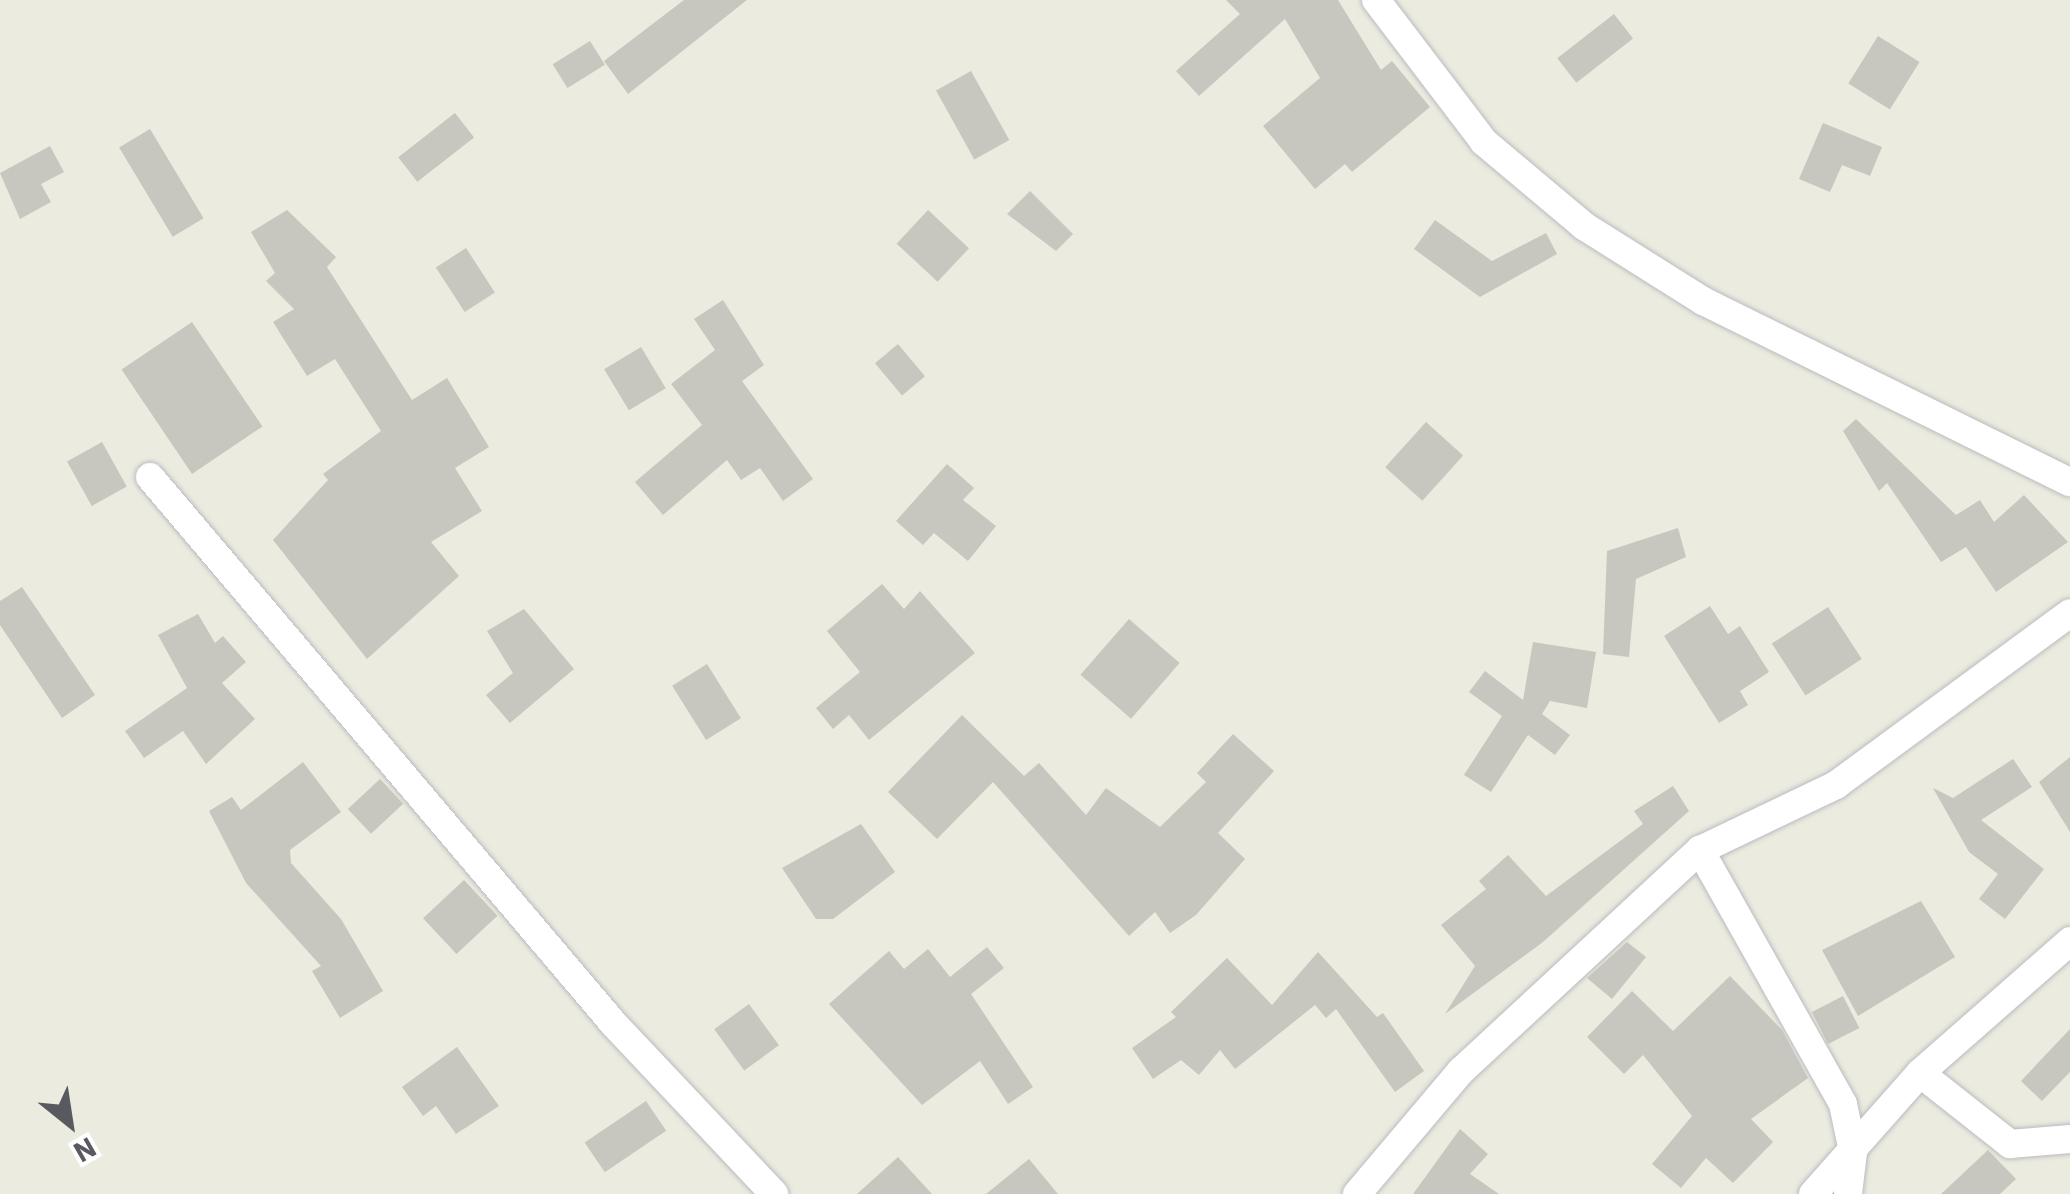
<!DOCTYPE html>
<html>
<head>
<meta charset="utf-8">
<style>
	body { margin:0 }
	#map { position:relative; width:2070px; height:1194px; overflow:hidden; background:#ebebdf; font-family:"IBM Plex Sans",sans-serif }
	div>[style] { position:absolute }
	.building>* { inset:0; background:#c8c7bf; transform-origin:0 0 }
	.roads { filter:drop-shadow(0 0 2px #babbc1) drop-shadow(0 0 2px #babbc1) }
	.minor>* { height:28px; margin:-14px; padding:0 14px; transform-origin:14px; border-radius:14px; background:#fff }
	span { translate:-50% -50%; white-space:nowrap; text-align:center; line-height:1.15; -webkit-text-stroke:8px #fff; paint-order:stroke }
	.north { position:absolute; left:20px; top:1074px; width:100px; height:100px; -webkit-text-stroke:8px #fff; paint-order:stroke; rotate:150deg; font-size:28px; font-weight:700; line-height:40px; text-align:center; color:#585a60 }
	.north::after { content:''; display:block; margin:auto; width:35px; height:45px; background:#585a60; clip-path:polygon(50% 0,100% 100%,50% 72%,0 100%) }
</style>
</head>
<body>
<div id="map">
	<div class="building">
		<i style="clip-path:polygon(684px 0,747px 0,628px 94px,604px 61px)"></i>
		<i style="clip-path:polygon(1226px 0,1338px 0,1381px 70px,1392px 61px,1430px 107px,1352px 172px,1345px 164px,1315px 189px,1263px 126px,1320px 78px,1285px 19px,1199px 96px,1176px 71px,1240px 14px)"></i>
		<i style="left:1614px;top:14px;width:31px;height:72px;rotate:52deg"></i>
		<i style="left:1878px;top:36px;width:49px;height:56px;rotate:32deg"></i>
		<i style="left:590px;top:41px;width:28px;height:44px;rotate:58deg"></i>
		<i style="left:971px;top:71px;width:79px;height:40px;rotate:61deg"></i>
		<i style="left:455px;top:113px;width:31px;height:72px;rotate:52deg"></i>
		<i style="clip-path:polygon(1823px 123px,1882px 147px,1870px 176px,1842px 165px,1830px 192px,1799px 179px)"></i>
		<i style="left:150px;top:129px;width:104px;height:36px;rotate:59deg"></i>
		<i style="clip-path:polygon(50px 146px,64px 172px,41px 184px,51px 202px,20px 219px,0 173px)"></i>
		<i style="clip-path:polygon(1030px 191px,1073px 234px,1056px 251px,1007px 214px)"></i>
		<i style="clip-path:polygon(287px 210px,336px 257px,327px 267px,412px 400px,447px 378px,489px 447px,455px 468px,482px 511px,431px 542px,459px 576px,367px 659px,273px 540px,328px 480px,323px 474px,381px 431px,335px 359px,307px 376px,273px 322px,294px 309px,266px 281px,275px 273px,251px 232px)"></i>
		<i style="left:928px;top:210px;width:56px;height:46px;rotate:43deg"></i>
		<i style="clip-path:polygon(1435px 220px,1492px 261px,1546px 233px,1557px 254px,1480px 297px,1414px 249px)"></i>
		<i style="left:466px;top:248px;width:53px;height:36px;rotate:57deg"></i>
		<i style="clip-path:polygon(723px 300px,764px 365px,742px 381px,813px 479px,783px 501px,760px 468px,741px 480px,727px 460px,663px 515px,635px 482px,702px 425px,671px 384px,715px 350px,694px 319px)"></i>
		<i style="left:192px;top:322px;width:126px;height:85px;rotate:56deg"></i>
		<i style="left:898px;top:344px;width:42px;height:30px;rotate:50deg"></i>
		<i style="left:641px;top:347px;width:48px;height:43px;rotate:59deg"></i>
		<i style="clip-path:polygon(1856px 419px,1956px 515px,1980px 500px,1994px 522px,2024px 495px,2068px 542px,1996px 592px,1966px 547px,1941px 562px,1887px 483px,1879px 491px,1843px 431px)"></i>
		<i style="left:1426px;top:422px;width:50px;height:61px;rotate:42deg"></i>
		<i style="left:102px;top:442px;width:51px;height:40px;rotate:61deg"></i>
		<i style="clip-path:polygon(947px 464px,974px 488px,963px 500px,996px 526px,968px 561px,934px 533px,923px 545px,896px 521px)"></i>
		<i style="clip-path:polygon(1678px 528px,1686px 557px,1636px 579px,1629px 657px,1603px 654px,1607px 551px)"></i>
		<i style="clip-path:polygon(882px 584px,904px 609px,920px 591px,975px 653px,869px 740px,849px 715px,833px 729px,816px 708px,860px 672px,827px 631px)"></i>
		<i style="clip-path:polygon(22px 587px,95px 695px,62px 718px,0 625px,0 601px)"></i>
		<i style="clip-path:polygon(1710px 606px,1728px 634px,1740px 626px,1769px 672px,1740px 691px,1748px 705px,1719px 723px,1664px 636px)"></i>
		<i style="left:1828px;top:607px;width:62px;height:67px;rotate:57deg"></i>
		<i style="clip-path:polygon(524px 609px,574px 669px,510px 723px,486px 695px,513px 673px,487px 631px)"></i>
		<i style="clip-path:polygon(198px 614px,215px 643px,223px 636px,246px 662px,222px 683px,255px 719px,206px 764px,183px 731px,144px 758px,125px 731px,187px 688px,158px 635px)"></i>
		<i style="left:1129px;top:619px;width:67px;height:74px;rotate:41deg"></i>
		<i style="clip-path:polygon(1533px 642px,1596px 652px,1587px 708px,1550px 701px,1542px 714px,1570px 735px,1555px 755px,1528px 735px,1491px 792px,1464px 775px,1502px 716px,1469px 692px,1485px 671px,1523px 700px)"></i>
		<i style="left:707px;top:664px;width:64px;height:41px;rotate:58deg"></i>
		<i style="clip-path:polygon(962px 715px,1024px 776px,1039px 763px,1086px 815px,1106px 788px,1160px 827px,1206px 782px,1197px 773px,1233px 734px,1274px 771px,1218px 833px,1245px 859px,1196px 915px,1170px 933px,1155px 912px,1129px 936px,993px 782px,937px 839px,888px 792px)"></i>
		<i style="clip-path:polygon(2070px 757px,2070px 832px,2039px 782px)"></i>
		<i style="clip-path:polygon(2013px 759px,2032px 787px,1981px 820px,2044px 869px,2005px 919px,1979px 899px,1998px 874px,1969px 852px,1933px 788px,1953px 798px)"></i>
		<i style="clip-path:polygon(303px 762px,341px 812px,290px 850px,291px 863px,341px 919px,383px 991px,340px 1018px,312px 971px,321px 966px,246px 883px,209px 811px,232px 797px,241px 810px)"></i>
		<i style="left:380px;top:779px;width:34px;height:44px;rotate:47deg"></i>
		<i style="clip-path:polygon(1673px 786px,1689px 811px,1543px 942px,1445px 1014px,1475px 966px,1441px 925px,1486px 889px,1479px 881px,1508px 855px,1546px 896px,1643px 824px,1634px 811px)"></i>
		<i style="clip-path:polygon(861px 824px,895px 872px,833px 919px,816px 919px,782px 868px)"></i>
		<i style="left:464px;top:880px;width:49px;height:56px;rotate:47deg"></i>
		<i style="clip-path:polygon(1921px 901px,1955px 957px,1858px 1016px,1822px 950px)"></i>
		<i style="clip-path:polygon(1627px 942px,1646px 957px,1612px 999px,1587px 978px)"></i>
		<i style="clip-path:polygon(987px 947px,1004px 968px,971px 994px,1033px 1087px,1008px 1104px,980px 1061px,922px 1105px,829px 1004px,889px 951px,904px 969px,928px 949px,950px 977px)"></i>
		<i style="clip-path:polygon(1318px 952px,1377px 1017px,1383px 1013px,1424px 1071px,1395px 1092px,1336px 1009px,1326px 1018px,1315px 1005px,1235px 1069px,1220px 1050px,1199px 1075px,1181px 1060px,1153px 1079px,1132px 1048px,1176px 1017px,1171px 1012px,1227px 958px,1272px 1005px)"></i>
		<i style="clip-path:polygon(1730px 976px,1782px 1030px,1808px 1078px,1751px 1119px,1773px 1142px,1733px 1183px,1706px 1158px,1681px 1188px,1652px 1164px,1692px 1116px,1643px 1055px,1624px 1074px,1587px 1037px,1632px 991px,1673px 1031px)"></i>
		<i style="left:1843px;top:996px;width:36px;height:35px;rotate:63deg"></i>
		<i style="left:749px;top:1004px;width:51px;height:43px;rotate:54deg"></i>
		<i style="clip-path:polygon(2070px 1029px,2070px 1072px,2042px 1101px,2021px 1081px)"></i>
		<i style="clip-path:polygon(457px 1047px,499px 1106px,456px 1134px,436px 1106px,423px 1116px,402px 1087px)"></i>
		<i style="left:646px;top:1101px;width:36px;height:74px;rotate:56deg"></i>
		<i style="clip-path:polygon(1460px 1129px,1488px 1154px,1470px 1174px,1499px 1194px,1413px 1194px)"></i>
		<i style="clip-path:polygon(1988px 1150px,2016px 1179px,2000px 1194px,1941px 1194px)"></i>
		<i style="clip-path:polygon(898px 1157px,932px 1194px,857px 1194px)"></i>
		<i style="clip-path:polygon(1029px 1159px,1058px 1194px,986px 1194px)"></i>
	</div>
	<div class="roads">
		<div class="minor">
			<i style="left:1376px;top:0;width:178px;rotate:52.7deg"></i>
			<i style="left:1484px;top:142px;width:131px;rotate:40deg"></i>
			<i style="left:1584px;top:226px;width:141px;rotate:32.2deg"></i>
			<i style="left:1703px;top:301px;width:409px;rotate:26.3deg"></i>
			<i style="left:150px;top:477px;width:716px;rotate:49.7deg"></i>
			<i style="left:613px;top:1023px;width:235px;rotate:46.7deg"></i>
			<i style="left:1700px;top:850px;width:291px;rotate:60.6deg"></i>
			<i style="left:1843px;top:1104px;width:49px;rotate:78.2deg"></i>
			<i style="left:1853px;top:1152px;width:42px;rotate:96.8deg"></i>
			<i style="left:1920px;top:1073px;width:115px;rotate:38.3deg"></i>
			<i style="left:2010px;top:1144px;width:60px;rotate:-4.8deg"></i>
			<i style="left:1357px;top:1194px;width:161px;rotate:-49.8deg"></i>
			<i style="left:1461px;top:1071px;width:326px;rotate:-42.8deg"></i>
			<i style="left:1700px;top:850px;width:151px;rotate:-25.5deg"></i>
			<i style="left:1836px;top:785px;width:290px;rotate:-36.3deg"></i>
			<i style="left:1813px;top:1194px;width:162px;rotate:-48.5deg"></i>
			<i style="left:1920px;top:1073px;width:200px;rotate:-41.3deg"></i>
		</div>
	</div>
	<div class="north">N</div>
</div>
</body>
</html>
